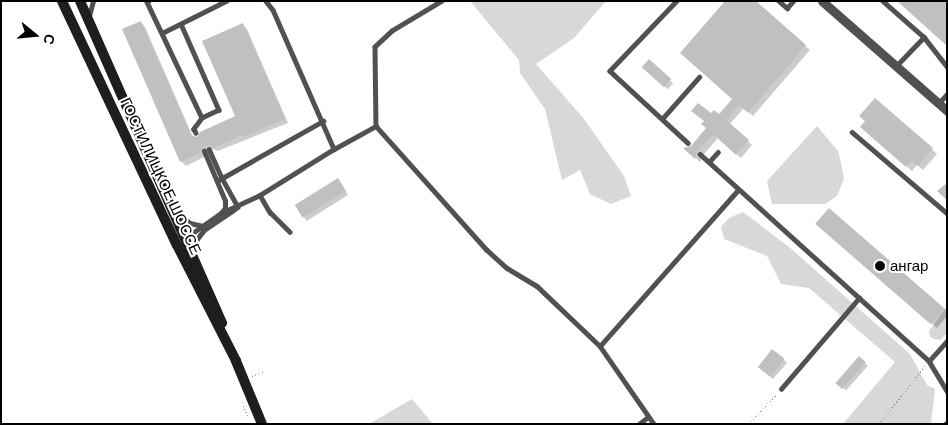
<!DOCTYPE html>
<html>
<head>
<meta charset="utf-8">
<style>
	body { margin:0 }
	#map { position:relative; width:948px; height:425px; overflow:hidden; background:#fff; font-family:Barlow,sans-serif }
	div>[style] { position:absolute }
	.green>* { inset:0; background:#d8d8d8 }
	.shadow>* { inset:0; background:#0003; transform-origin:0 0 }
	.building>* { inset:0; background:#c0c0c0; transform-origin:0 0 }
	.path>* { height:1px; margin-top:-0.5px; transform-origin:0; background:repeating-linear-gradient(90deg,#737373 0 1px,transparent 0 3.5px) }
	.lane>* { height:4.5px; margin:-2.25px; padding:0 2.25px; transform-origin:2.25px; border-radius:2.25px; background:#515151 }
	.street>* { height:9px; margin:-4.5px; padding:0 4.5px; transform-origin:4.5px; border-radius:4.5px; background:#515151 }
	.secondary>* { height:10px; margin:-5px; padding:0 5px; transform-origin:5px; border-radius:5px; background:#1e1e1e }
	.dots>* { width:14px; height:14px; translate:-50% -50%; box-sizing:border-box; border:2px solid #fff; border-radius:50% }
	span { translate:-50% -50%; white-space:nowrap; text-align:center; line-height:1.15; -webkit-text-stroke:4px #fff; paint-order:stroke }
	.street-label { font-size:15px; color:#000 }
	.poi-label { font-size:15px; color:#000 }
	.left { translate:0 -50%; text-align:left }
	.frame { position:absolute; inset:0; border:2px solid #000; pointer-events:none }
	.north { position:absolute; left:10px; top:10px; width:50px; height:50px; -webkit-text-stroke:4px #fff; paint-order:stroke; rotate:107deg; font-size:14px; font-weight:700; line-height:20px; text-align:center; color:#000 }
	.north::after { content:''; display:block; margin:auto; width:18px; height:22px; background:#000; clip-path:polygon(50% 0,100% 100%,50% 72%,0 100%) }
</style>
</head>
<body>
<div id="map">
	<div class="green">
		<i style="clip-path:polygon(470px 1px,606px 1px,574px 38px,536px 64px,584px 119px,624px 176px,631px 196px,611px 204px,590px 194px,580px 170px,562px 180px,545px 109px,520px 73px,519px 60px)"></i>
		<i style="clip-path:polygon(817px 126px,838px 151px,841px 163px,844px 179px,837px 196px,825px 204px,772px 204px,767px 181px)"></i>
		<i style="clip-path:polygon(743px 212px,789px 247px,910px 354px,927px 385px,935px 389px,931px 424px,843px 424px,895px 362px,809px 288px,781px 284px,767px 256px,724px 239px,721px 227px,729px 218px)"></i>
		<i style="clip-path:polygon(947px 306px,947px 333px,940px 340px,934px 339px,930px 337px,929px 331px)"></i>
		<i style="clip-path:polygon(412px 399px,433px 424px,369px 424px)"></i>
	</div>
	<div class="shadow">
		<i style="clip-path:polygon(754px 1px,810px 50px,753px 116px,744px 108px,729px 125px,752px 145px,741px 158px,718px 138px,704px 154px,700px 162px,686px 149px,691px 147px,707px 129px,711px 115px,719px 115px,733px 99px)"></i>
		<i style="clip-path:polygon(141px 22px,145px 27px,193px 137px,197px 138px,236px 117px,242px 24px,247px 29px,288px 123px,218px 151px,213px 149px,205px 153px,204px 157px,186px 166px,181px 161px)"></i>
		<i style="left:649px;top:61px;width:33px;height:8px;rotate:43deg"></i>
		<i style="clip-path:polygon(875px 99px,937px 154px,923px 170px,917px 165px,912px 171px,866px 131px,867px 121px)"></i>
		<i style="left:338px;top:179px;width:19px;height:49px;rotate:58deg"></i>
		<i style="clip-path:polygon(829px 209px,947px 311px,947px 316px,937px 328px,821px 228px)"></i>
		<i style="left:859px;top:358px;width:12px;height:33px;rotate:42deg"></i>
		<i style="clip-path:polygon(784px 360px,787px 363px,773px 379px,762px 369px)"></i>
	</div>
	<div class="building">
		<i style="clip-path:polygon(725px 1px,756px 1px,806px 45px,748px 113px,739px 105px,726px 120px,749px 140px,736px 155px,713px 134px,697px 152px,695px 159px,683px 148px,691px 146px,706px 128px,701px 124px,704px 121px,691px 111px,698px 103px,711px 113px,714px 110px,719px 114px,732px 99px,680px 53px)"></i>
		<i style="clip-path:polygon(897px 1px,947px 1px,947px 46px)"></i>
		<i style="clip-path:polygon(141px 21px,191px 135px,197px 137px,200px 132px,235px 116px,202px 41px,243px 23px,285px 119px,243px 137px,242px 135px,213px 148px,209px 145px,203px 147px,200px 153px,180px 162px,122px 29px)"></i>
		<i style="left:649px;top:59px;width:30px;height:11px;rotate:42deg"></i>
		<i style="clip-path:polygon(875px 98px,933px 148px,918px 166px,912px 161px,906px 167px,860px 127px,865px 121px,859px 116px)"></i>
		<i style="left:338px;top:178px;width:15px;height:51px;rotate:58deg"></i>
		<i style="clip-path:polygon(947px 183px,947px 200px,937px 191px)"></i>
		<i style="left:829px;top:208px;width:153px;height:21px;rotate:41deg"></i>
		<i style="left:772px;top:349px;width:16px;height:23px;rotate:38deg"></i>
		<i style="left:859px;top:356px;width:9px;height:36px;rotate:41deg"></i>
	</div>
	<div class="path">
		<i style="left:252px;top:376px;width:12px;rotate:-20deg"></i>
		<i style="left:242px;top:402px;width:16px;rotate:68deg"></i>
		<i style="left:748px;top:424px;width:40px;rotate:-46deg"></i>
		<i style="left:879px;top:424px;width:74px;rotate:-51.6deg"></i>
	</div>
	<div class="lane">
		<i style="left:149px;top:1px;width:2px;rotate:153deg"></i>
		<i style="left:147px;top:2px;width:128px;rotate:64.6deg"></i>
		<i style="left:266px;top:1px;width:11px;rotate:52deg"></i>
		<i style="left:273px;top:10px;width:152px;rotate:66.3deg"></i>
		<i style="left:442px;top:1px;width:58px;rotate:149deg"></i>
		<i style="left:392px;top:31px;width:23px;rotate:137deg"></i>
		<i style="left:375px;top:47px;width:79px;rotate:89.3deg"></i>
		<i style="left:376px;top:126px;width:166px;rotate:48.2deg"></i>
		<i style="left:487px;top:250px;width:27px;rotate:42deg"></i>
		<i style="left:507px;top:268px;width:35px;rotate:31deg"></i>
		<i style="left:537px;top:286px;width:87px;rotate:43.6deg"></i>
		<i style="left:600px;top:346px;width:95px;rotate:55.3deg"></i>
		<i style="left:677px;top:1px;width:97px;rotate:133.7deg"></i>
		<i style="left:610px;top:71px;width:106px;rotate:42.7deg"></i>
		<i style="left:779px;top:1px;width:11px;rotate:41deg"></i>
		<i style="left:787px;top:8px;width:9px;rotate:-49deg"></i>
		<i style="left:883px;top:1px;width:55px;rotate:41.3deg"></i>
		<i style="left:924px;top:37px;width:37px;rotate:52deg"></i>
		<i style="left:89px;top:16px;width:16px;rotate:-75deg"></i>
		<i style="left:181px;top:24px;width:94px;rotate:66.2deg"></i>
		<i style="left:219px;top:110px;width:19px;rotate:155deg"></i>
		<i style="left:202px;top:118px;width:14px;rotate:126deg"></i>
		<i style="left:194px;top:129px;width:4px;rotate:63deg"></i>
		<i style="left:162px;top:33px;width:72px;rotate:-26.6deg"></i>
		<i style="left:896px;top:66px;width:40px;rotate:-46deg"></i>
		<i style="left:938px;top:104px;width:13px;rotate:-48deg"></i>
		<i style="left:662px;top:119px;width:56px;rotate:-48.6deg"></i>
		<i style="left:852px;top:132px;width:125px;rotate:40.5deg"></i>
		<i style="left:209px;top:149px;width:32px;rotate:66deg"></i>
		<i style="left:222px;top:178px;width:33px;rotate:61deg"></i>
		<i style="left:700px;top:154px;width:309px;rotate:42.1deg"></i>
		<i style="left:929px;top:361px;width:35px;rotate:59deg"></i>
		<i style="left:709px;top:162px;width:13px;rotate:-48deg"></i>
		<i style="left:217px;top:181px;width:122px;rotate:-29.5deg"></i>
		<i style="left:260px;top:195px;width:20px;rotate:60deg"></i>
		<i style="left:270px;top:212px;width:28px;rotate:45deg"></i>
		<i style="left:177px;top:211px;width:18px;rotate:43deg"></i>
		<i style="left:190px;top:223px;width:13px;rotate:13deg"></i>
		<i style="left:221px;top:213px;width:43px;rotate:-24.8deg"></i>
		<i style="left:260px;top:195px;width:87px;rotate:-31.9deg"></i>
		<i style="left:334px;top:149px;width:48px;rotate:-28.7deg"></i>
		<i style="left:184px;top:239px;width:45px;rotate:-35.1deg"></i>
		<i style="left:221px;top:213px;width:6px;rotate:-51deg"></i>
		<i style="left:225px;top:208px;width:7px;rotate:-90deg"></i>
		<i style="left:225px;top:201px;width:54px;rotate:-112.8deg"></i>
		<i style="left:193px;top:254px;width:16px;rotate:-75deg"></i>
		<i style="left:197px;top:239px;width:11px;rotate:-52deg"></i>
		<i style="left:204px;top:230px;width:37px;rotate:-34deg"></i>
		<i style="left:600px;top:346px;width:208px;rotate:-48.5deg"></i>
		<i style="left:929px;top:361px;width:27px;rotate:-48deg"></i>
		<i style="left:781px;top:389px;width:120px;rotate:-49.4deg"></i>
		<i style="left:639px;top:424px;width:11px;rotate:-38deg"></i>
		<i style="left:945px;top:424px;width:2px;rotate:-27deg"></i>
	</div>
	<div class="street">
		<i style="left:822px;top:1px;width:167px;rotate:41.3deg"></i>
	</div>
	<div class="secondary">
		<i style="left:62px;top:1px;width:270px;rotate:64.8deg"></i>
		<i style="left:177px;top:245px;width:130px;rotate:63deg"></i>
		<i style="left:236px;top:361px;width:68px;rotate:67.6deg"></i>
		<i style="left:80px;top:1px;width:352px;rotate:66.2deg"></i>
	</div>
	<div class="dots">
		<i style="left:880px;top:266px;background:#000"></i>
	</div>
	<div class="street-label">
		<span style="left:161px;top:176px;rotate:65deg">ГОСТИЛИЦКОЕ ШОССЕ</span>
	</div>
	<div class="poi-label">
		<span class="left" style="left:890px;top:266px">ангар</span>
	</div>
	<div class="frame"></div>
	<div class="north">С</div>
</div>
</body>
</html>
